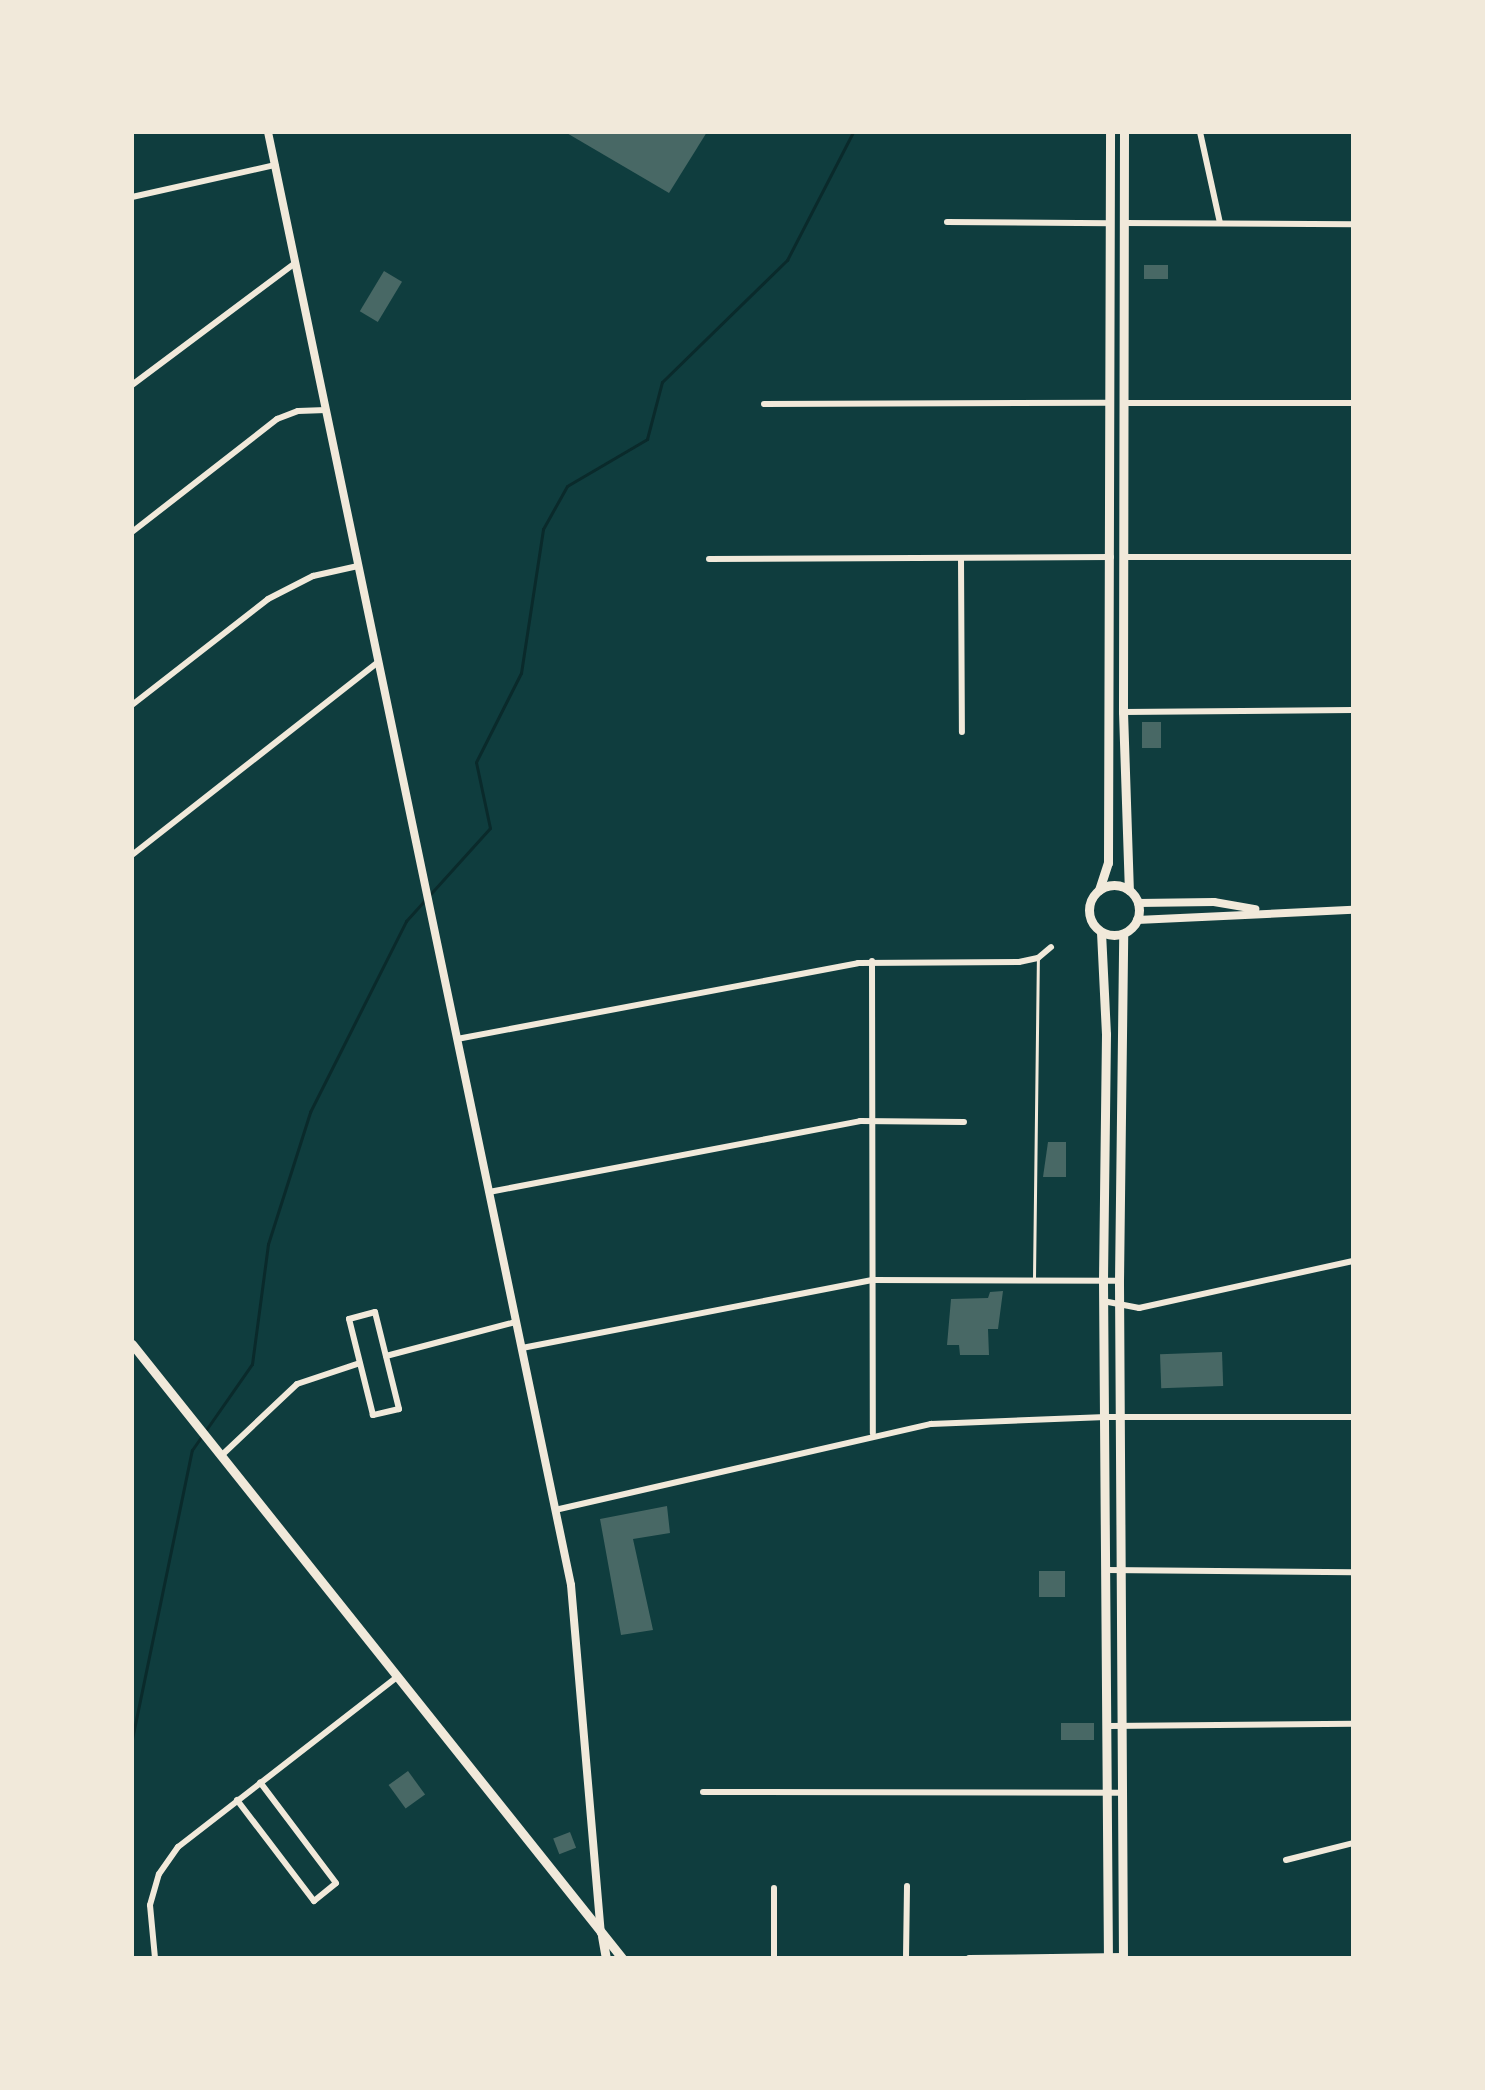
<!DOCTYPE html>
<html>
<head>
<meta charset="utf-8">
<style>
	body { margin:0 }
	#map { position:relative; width:1485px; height:2090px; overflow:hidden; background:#0f3d3e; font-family:"Titillium Web",sans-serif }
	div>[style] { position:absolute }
	.stream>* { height:3px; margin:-1.5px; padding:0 1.5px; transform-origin:1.5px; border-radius:1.5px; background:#0a2a2b }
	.building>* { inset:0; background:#486865; transform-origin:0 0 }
	.service>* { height:3px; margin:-1.5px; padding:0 1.5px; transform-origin:1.5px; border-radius:1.5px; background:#f1e9da }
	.minor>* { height:6px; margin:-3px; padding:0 3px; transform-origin:3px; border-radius:3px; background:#f1e9da }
	.secondary>* { height:8px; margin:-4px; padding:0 4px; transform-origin:4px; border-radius:4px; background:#f1e9da }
	.primary>* { height:9px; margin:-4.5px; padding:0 4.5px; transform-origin:4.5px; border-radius:4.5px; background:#f1e9da }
	.primary>.ring { margin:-4.5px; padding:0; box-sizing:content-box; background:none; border:9px solid #f1e9da; border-radius:50% }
	span { translate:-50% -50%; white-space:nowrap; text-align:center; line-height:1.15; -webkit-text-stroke:7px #f1e9da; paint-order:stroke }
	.frame { position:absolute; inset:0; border:134px solid #f1e9da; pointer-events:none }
</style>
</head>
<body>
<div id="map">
	<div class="stream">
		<i style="left:132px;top:1739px;width:295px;rotate:-78.3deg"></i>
		<i style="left:192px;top:1450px;width:105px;rotate:-55.1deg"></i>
		<i style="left:252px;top:1364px;width:121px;rotate:-82.4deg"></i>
		<i style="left:268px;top:1244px;width:139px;rotate:-72.3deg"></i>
		<i style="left:310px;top:1112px;width:214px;rotate:-63.3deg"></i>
		<i style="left:406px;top:921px;width:125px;rotate:-47.9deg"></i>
		<i style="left:490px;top:828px;width:67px;rotate:-102deg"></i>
		<i style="left:476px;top:762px;width:100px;rotate:-63.2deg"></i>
		<i style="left:521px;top:673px;width:146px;rotate:-81.3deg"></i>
		<i style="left:543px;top:529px;width:49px;rotate:-60.8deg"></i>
		<i style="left:567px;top:486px;width:93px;rotate:-30.4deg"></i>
		<i style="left:647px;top:439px;width:59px;rotate:-75.3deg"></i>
		<i style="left:662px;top:382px;width:175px;rotate:-44.3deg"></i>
		<i style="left:787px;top:260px;width:144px;rotate:-62.7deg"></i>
	</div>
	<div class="building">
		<i style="clip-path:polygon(565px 132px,707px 132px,669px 193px)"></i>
		<i style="left:1168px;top:265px;width:14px;height:24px;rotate:90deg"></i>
		<i style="left:384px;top:271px;width:21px;height:47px;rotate:31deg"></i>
		<i style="left:1161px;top:722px;width:26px;height:19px;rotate:90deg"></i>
		<i style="clip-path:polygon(1048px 1142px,1066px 1142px,1066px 1177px,1043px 1177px)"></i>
		<i style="clip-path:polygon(1003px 1291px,998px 1329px,988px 1329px,989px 1355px,960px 1355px,959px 1345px,947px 1345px,951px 1299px,988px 1298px,990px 1292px)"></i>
		<i style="left:1222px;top:1352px;width:34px;height:62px;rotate:88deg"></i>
		<i style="clip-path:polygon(667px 1506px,670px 1533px,633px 1539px,653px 1630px,621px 1635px,600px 1519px)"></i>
		<i style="left:1039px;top:1571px;width:26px;height:26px"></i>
		<i style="left:1061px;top:1723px;width:33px;height:17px"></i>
		<i style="left:408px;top:1771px;width:29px;height:24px;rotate:54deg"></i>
		<i style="left:570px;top:1832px;width:17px;height:18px;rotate:69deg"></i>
	</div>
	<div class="service">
		<i style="left:1034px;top:1278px;width:320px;rotate:-89.3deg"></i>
	</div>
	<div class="minor">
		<i style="left:1200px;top:132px;width:93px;rotate:77.6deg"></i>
		<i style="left:132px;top:197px;width:147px;rotate:-12.6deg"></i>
		<i style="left:947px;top:222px;width:163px;rotate:0.4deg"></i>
		<i style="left:1124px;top:223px;width:229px;rotate:0.3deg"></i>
		<i style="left:132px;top:385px;width:204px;rotate:-36.8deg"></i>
		<i style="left:1125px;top:403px;width:228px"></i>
		<i style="left:764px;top:404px;width:347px;rotate:-0.2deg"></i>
		<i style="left:132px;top:532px;width:184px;rotate:-37.9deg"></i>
		<i style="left:277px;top:419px;width:22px;rotate:-21deg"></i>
		<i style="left:298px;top:411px;width:28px;rotate:-2deg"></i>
		<i style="left:1125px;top:557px;width:228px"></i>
		<i style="left:961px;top:558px;width:174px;rotate:89.7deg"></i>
		<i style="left:709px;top:559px;width:402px;rotate:-0.3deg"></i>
		<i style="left:132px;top:705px;width:172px;rotate:-37.9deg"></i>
		<i style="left:268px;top:599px;width:51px;rotate:-27.1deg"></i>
		<i style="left:313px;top:576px;width:46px;rotate:-12.5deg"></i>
		<i style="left:1123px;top:712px;width:230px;rotate:-0.5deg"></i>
		<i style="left:132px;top:855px;width:313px;rotate:-38.1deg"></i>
		<i style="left:872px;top:961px;width:472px;rotate:89.9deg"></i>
		<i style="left:457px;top:1039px;width:408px;rotate:-10.7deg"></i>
		<i style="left:858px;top:963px;width:161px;rotate:-0.4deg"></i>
		<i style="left:1019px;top:962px;width:19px;rotate:-12deg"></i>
		<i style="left:1038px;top:958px;width:17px;rotate:-40deg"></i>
		<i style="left:489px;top:1192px;width:378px;rotate:-10.8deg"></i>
		<i style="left:860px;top:1121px;width:104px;rotate:0.6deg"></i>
		<i style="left:1103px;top:1301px;width:37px;rotate:11deg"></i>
		<i style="left:1139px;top:1308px;width:219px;rotate:-12.4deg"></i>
		<i style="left:375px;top:1312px;width:100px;rotate:76.1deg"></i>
		<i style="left:399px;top:1409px;width:27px;rotate:167deg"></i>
		<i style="left:373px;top:1415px;width:99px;rotate:-104deg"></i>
		<i style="left:349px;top:1319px;width:27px;rotate:-15deg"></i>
		<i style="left:522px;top:1348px;width:358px;rotate:-11deg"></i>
		<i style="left:873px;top:1280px;width:246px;rotate:0.2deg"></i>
		<i style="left:386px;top:1356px;width:134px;rotate:-14.7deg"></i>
		<i style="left:222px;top:1455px;width:103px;rotate:-43.4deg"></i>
		<i style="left:297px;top:1384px;width:66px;rotate:-18.4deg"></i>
		<i style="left:555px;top:1510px;width:386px;rotate:-12.9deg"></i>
		<i style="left:931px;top:1424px;width:175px;rotate:-2.3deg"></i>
		<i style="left:1106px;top:1417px;width:247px"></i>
		<i style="left:1107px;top:1570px;width:246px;rotate:0.5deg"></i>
		<i style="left:1109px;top:1726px;width:244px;rotate:-0.5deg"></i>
		<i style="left:703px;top:1792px;width:421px;rotate:0.1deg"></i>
		<i style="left:237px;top:1800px;width:127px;rotate:52.7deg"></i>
		<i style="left:314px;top:1901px;width:28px;rotate:-39deg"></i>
		<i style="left:336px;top:1883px;width:126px;rotate:-127deg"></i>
		<i style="left:1286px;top:1860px;width:69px;rotate:-14.2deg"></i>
		<i style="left:155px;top:1958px;width:53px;rotate:-95.4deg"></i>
		<i style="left:150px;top:1905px;width:32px;rotate:-74deg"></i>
		<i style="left:159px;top:1874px;width:33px;rotate:-55deg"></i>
		<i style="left:178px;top:1847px;width:277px;rotate:-37.8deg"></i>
		<i style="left:774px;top:1958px;width:70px;rotate:-90deg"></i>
		<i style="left:906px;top:1958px;width:72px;rotate:-89.2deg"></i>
		<i style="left:969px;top:1958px;width:154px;rotate:-0.7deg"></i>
	</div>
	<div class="secondary">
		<i style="left:268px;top:132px;width:1484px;rotate:78.22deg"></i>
		<i style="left:571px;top:1585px;width:349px;rotate:85.1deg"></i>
		<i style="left:1138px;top:903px;width:76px;rotate:-0.8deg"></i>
		<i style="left:1214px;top:902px;width:42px;rotate:9.7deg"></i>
		<i style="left:1137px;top:920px;width:216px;rotate:-2.7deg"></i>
	</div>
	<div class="primary">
		<i style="left:1124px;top:132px;width:580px;rotate:90.1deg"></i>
		<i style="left:1123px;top:712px;width:178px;rotate:88.1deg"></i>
		<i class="ring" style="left:1089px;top:885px;width:41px;height:41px"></i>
		<i style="left:1099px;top:890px;width:28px;rotate:-72deg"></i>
		<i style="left:1108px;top:863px;width:731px;rotate:-89.84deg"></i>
		<i style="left:1101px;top:932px;width:102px;rotate:87.2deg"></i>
		<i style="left:1106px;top:1034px;width:247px;rotate:90.7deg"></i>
		<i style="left:1103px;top:1281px;width:677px;rotate:89.58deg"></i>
		<i style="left:132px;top:1344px;width:786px;rotate:51.41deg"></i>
		<i style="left:602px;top:1936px;width:22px;rotate:80deg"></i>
		<i style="left:1123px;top:1958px;width:677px;rotate:-90.34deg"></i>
		<i style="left:1119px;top:1281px;width:346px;rotate:-89.3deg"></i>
	</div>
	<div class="frame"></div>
</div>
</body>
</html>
